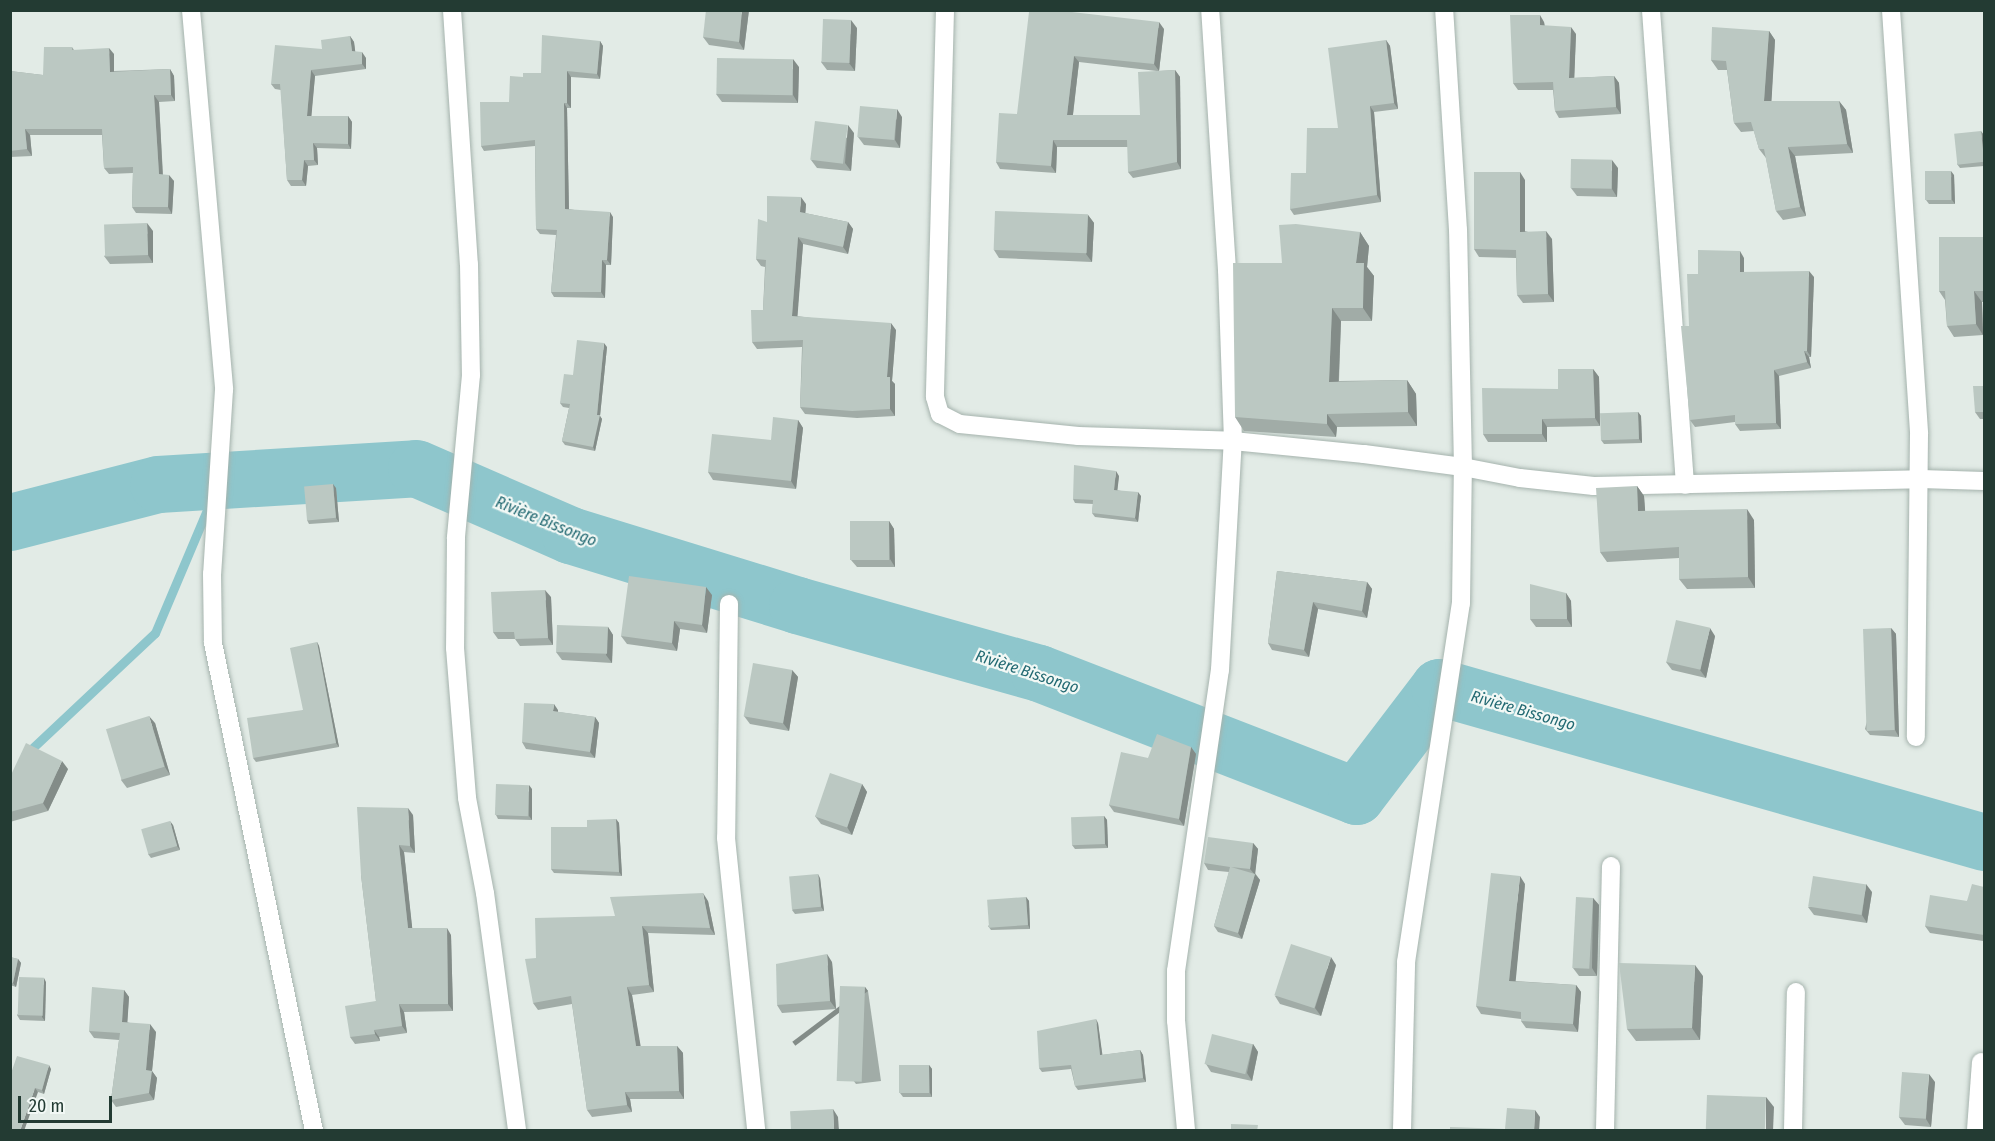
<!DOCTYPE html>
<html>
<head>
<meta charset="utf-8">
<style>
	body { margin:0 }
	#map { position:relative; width:1995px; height:1141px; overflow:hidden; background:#e2ebe6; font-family:"Fira Sans Condensed",sans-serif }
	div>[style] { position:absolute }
	.stream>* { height:9px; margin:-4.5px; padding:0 4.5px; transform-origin:4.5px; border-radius:4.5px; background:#8ec6cc }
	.river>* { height:57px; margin:-28.5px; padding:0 28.5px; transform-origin:28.5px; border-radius:28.5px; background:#8ec6cc }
	.roads { filter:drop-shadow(0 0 2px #a5b3ad) drop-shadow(0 0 2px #a5b3ad) }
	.minor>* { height:18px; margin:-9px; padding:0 9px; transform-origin:9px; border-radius:9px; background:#fff }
	.wall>* { inset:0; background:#a1aca7 }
	.shaded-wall>* { inset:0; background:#838c88; transform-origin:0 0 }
	.building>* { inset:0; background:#bbc8c2; transform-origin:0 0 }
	span { translate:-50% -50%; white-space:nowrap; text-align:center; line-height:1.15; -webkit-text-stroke:4.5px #f2f8f5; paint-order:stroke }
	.water-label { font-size:16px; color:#226972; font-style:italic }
	.frame { position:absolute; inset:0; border:12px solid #233b33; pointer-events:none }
	.scale { position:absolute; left:18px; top:1096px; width:94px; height:27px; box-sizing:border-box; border:3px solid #233b33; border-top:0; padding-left:8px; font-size:18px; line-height:21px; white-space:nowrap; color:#233b33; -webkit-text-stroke:4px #f2f8f5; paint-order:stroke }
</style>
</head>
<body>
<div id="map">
	<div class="stream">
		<i style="left:25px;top:755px;width:178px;rotate:-43.2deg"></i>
		<i style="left:155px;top:633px;width:147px;rotate:-67.1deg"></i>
	</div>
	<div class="river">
		<i style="left:10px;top:522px;width:153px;rotate:-14.4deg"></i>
		<i style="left:158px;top:484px;width:258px;rotate:-3.5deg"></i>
		<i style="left:416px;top:468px;width:168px;rotate:23.5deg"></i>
		<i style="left:570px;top:535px;width:238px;rotate:17.1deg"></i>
		<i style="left:797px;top:605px;width:251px;rotate:15.7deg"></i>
		<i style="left:1039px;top:673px;width:340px;rotate:21.2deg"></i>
		<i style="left:1356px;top:796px;width:137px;rotate:-52.7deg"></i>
		<i style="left:1439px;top:687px;width:567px;rotate:15.88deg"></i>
	</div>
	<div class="roads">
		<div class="minor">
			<i style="left:191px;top:10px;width:381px;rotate:85deg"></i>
			<i style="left:224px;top:390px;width:184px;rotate:93.7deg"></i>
			<i style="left:212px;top:574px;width:69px;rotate:89.2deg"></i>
			<i style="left:213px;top:643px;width:497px;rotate:78.3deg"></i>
			<i style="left:452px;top:10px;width:255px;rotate:86.2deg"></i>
			<i style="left:469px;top:264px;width:111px;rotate:89deg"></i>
			<i style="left:471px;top:375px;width:164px;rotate:95.3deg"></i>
			<i style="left:456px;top:538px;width:110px;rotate:90.5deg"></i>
			<i style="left:455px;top:648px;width:150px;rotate:85.4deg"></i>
			<i style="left:467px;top:798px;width:97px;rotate:79.3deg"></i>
			<i style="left:485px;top:893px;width:239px;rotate:82.3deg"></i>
			<i style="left:945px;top:10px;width:387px;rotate:91.5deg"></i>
			<i style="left:935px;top:397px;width:18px;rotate:74deg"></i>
			<i style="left:940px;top:414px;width:22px;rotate:27deg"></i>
			<i style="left:960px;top:424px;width:119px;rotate:5.8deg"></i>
			<i style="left:1078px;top:436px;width:155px;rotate:1.8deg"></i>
			<i style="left:1233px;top:441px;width:132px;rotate:5.7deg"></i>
			<i style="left:1364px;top:454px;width:100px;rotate:7.5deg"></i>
			<i style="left:1463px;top:467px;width:58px;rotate:10.9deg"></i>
			<i style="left:1520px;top:478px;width:74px;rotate:6.2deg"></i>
			<i style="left:1594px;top:486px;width:327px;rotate:-1.2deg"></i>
			<i style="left:1921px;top:479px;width:63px;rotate:1.8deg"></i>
			<i style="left:1651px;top:10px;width:476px;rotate:85.9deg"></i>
			<i style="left:1891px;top:10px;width:425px;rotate:86.2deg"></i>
			<i style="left:1919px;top:434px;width:303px;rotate:90.6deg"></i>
			<i style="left:729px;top:604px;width:234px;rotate:90.7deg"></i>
			<i style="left:726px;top:838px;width:294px;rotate:84.1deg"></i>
			<i style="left:1186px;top:1130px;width:109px;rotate:-95.2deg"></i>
			<i style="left:1176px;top:1021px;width:50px;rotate:-90deg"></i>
			<i style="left:1176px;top:971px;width:304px;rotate:-81.7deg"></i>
			<i style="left:1220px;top:670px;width:229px;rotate:-86.8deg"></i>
			<i style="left:1233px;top:441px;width:171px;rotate:-92deg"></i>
			<i style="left:1227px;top:270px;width:261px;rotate:-93.7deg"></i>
			<i style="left:1402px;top:1130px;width:168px;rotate:-88.6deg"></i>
			<i style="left:1406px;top:962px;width:363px;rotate:-81.3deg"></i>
			<i style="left:1461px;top:603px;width:136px;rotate:-89.2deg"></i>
			<i style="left:1463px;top:467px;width:237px;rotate:-91.2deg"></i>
			<i style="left:1458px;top:230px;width:220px;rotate:-93.6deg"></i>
			<i style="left:1605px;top:1130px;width:264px;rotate:-88.7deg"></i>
			<i style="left:1793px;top:1130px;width:138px;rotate:-88.8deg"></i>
			<i style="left:1976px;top:1130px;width:68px;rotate:-85.8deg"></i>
		</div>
	</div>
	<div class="wall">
		<i style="clip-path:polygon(749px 10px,744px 50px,709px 45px,703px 37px)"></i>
		<i style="clip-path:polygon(evenodd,1074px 13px,1164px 29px,1159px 71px,1175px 70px,1180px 77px,1181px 169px,1133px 178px,1128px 172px,1128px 147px,1057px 147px,1056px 173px,1000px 169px,996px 162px,1017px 114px,1074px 13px,1079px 62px,1157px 71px,1140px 115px,1073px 115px,1079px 62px)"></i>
		<i style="clip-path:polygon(1544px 22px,1545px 26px,1576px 34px,1574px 78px,1614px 76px,1619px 83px,1621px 114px,1559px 118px,1555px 111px,1553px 90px,1518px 90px,1513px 83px)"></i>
		<i style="clip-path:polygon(857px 28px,855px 71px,827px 70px,821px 62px)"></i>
		<i style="clip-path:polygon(1769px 31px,1775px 40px,1771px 101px,1839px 101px,1846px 110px,1853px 153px,1795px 156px,1806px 216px,1783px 220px,1776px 211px,1766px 158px,1759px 149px,1754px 131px,1741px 132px,1734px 123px,1727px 70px,1718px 70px,1711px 60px)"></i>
		<i style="clip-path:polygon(350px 36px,354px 42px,355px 52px,366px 58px,366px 69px,315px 76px,311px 116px,348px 116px,352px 122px,351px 149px,317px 148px,318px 165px,308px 166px,306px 186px,291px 186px,287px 180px,281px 90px,275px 89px,271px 84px,322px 49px)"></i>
		<i style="clip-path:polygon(1386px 40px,1390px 46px,1398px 109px,1374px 112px,1381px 202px,1294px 215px,1290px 209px,1306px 173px,1338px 128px)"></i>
		<i style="clip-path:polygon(600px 41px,603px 46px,600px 79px,571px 77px,571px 108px,567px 108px,569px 209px,613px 217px,611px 265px,606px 265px,605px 298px,554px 297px,551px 292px,556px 235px,540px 234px,536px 229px,535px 146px,484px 151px,481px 146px,509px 102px,523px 77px,541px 73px)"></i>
		<i style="clip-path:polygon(72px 47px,74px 50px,114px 54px,114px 71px,170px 69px,174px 76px,175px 101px,159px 102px,163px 175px,174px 181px,172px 214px,136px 213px,132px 207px,133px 173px,109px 174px,104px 168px,102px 135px,30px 135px,32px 156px,10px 157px,10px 71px,43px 75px)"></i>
		<i style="clip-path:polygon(799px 67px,798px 103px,722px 102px,716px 94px)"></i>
		<i style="clip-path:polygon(902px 117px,900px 148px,864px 145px,858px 137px)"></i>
		<i style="clip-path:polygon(854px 133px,851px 171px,817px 168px,811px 160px)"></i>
		<i style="clip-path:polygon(1984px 135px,1984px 166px,1960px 168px,1957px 164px)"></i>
		<i style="clip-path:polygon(1618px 168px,1617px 197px,1577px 196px,1571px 188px)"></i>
		<i style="clip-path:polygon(1954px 175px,1955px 204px,1929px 204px,1926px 200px)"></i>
		<i style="clip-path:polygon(1525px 180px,1525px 231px,1552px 239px,1554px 302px,1523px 303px,1517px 295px,1516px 258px,1479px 257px,1474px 249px)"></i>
		<i style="clip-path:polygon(806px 204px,805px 213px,848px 222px,853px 229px,848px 254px,803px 244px,797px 316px,896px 330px,892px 381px,895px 384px,895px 416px,857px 418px,805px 414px,800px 407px,802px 347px,757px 349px,752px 342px,763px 310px,765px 267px,761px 266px,756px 259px,767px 222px)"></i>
		<i style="clip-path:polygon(1088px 215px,1094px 223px,1092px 262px,999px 258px,994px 250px)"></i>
		<i style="clip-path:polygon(153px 231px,153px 263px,110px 264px,104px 256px)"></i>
		<i style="clip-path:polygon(1360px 232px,1369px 246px,1367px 267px,1374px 276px,1372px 321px,1341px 321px,1339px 381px,1407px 380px,1416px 394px,1417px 426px,1337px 427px,1336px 437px,1244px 431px,1235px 417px,1282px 263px)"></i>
		<i style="clip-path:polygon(1984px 237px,1984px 302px,1982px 302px,1983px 335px,1954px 337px,1947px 326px,1945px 300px,1939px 291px)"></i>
		<i style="clip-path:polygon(1744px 258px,1744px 272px,1814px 277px,1811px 357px,1809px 357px,1811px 368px,1779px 376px,1781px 429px,1740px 431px,1735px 424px,1735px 422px,1695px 427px,1690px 420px,1689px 326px,1698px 274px)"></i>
		<i style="clip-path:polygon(607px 347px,600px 416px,602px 419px,595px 451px,565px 445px,562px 441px,569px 408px,563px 407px,560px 403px,573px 375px)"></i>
		<i style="clip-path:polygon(1593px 369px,1599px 377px,1600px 426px,1547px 427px,1547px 442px,1488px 442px,1483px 434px)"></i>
		<i style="clip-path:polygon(1984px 386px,1984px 419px,1980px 419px,1975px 412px)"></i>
		<i style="clip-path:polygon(1638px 412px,1641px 416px,1642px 443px,1604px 444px,1601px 440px)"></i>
		<i style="clip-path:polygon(798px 420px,803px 428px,796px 489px,713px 480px,708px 472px,771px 440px)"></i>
		<i style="clip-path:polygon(1119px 476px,1117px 490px,1141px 496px,1138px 522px,1095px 517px,1092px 513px,1093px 504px,1075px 503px,1073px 499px)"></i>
		<i style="clip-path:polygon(1637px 486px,1644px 496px,1645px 511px,1754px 520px,1755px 588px,1687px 589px,1679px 579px,1679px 558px,1607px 562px,1600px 552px)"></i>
		<i style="clip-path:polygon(336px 488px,339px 522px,309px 524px,307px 520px)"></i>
		<i style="clip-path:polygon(889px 521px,894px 529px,895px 567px,857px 567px,851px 560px)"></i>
		<i style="clip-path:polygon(1277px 571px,1367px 582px,1372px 589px,1367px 618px,1318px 609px,1309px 657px,1272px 650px,1268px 643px)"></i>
		<i style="clip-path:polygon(1566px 593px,1571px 601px,1572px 627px,1536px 627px,1530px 619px)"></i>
		<i style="clip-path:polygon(712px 595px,707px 633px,680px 629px,677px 651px,627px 644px,621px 636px)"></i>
		<i style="clip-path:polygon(551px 597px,553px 645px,520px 646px,515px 639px,498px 639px,493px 632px)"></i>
		<i style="clip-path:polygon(608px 627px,613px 635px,612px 663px,562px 660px,556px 652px)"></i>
		<i style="clip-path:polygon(1891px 628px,1896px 634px,1899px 737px,1870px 735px,1865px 729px)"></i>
		<i style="clip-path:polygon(1715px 636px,1706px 678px,1672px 670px,1666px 662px)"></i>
		<i style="clip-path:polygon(317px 642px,319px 646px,339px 747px,256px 762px,253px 758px,303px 710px)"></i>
		<i style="clip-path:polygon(792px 670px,798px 677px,789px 731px,750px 724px,744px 716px)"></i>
		<i style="clip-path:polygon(558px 710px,558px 712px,595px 717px,599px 723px,595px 758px,526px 749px,522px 742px)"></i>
		<i style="clip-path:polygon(155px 723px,170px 775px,127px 788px,121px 780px)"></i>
		<i style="clip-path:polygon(1191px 747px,1196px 754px,1184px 826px,1114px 812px,1109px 805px,1148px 758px)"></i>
		<i style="clip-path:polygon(68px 769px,48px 811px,10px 822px,10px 777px)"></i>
		<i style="clip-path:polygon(862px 784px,867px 792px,852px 835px,821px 824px,815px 816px)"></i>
		<i style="clip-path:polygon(532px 789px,532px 820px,498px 819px,496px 815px)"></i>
		<i style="clip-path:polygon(413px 815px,415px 853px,404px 852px,412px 928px,451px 935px,453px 1011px,404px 1012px,407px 1033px,379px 1037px,380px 1041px,355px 1044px,350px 1037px,376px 1001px,361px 875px)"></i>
		<i style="clip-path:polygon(1104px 816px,1107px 820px,1108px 848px,1075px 849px,1072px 845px)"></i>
		<i style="clip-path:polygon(616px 819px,619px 823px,622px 876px,554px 873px,551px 869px,587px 827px)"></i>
		<i style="clip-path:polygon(173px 825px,180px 850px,151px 858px,148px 854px)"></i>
		<i style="clip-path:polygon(1253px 843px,1258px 849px,1255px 873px,1260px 880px,1242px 939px,1218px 932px,1214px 926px,1229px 872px,1208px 870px,1204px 863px)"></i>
		<i style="clip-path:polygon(820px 878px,824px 911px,795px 914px,792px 910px)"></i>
		<i style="clip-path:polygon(1525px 884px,1515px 981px,1576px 985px,1581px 992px,1578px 1032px,1526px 1028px,1521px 1021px,1521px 1019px,1481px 1014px,1476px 1006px)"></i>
		<i style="clip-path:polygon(1984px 887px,1984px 954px,1983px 951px,1983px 941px,1930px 933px,1925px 926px,1967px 901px)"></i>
		<i style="clip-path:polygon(1872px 892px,1867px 923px,1814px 915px,1808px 907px)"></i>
		<i style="clip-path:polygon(1026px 897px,1029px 901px,1030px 929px,991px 930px,988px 926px)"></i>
		<i style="clip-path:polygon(1593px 898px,1599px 905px,1597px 976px,1579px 976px,1573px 968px)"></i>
		<i style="clip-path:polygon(708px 901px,715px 935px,648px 933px,654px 992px,632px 995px,640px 1046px,677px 1046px,683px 1053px,684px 1099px,630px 1099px,632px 1112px,592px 1117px,587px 1110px,572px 1004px,538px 1010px,533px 1003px,615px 916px)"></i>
		<i style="clip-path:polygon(10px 957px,18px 959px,21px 963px,16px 987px,10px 985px)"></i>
		<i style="clip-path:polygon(832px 962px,836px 1009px,782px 1013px,777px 1005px)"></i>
		<i style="clip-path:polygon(1336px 965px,1321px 1016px,1280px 1004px,1275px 996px)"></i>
		<i style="clip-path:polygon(1703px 976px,1700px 1040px,1636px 1041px,1627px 1029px)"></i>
		<i style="clip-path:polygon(46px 982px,45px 1021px,20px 1020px,17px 1015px)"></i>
		<i style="clip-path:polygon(865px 987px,868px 991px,881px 1081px,856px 1084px,853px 1080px)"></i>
		<i style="clip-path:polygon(124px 990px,129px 997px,127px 1022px,156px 1032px,152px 1071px,157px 1078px,154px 1100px,116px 1107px,111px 1100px,119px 1040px,94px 1038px,89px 1031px)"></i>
		<i style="clip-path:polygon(1098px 1023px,1102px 1055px,1140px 1050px,1143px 1055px,1146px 1082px,1078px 1090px,1075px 1086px,1071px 1069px,1042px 1072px,1039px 1068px)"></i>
		<i style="clip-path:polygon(1253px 1044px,1258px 1052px,1252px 1081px,1211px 1072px,1206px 1064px)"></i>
		<i style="clip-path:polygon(929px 1065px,932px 1069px,932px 1097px,903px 1097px,900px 1093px)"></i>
		<i style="clip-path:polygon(51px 1069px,44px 1094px,38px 1092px,10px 1076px)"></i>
		<i style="clip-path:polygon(1935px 1082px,1931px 1127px,1905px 1125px,1899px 1117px)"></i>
	</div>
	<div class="shaded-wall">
		<i style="clip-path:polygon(742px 10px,749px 10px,744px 50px,739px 42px)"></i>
		<i style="clip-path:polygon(1540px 15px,1544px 22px,1545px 32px,1540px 25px)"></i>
		<i style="clip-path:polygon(851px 20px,857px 28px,855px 71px,849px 63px)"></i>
		<i style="clip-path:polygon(1159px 22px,1164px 29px,1159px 71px,1154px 64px)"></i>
		<i style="clip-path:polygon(1571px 27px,1576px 34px,1574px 86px,1569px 78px)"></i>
		<i style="clip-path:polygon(1769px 31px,1775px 40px,1771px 110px,1764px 101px)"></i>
		<i style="clip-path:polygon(350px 36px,354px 42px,356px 57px,352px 51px)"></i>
		<i style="clip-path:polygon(1386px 40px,1390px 46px,1398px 109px,1394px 103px)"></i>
		<i style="clip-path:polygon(600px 41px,603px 46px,600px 79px,597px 74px)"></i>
		<i style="clip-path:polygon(109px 48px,114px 54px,114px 78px,110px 72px)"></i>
		<i style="clip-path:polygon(362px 52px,366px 58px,366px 69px,362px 64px)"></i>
		<i style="clip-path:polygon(1074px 56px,1079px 62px,1072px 122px,1067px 115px)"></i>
		<i style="clip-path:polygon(793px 59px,799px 67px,798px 103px,793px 95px)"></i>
		<i style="clip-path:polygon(170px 69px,174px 76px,175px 101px,171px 95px)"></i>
		<i style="clip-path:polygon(311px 70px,315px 76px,311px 121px,307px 116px)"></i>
		<i style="clip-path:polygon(1175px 70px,1180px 77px,1181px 169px,1177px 162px)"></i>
		<i style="clip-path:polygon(567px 71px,571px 77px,571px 108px,567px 103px)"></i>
		<i style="clip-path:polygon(1614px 76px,1619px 83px,1621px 114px,1616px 107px)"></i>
		<i style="clip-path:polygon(154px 95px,159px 102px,163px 181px,159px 174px)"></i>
		<i style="clip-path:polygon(1839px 101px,1846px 110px,1853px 153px,1847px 144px)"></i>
		<i style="clip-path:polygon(564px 103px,567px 108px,569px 214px,565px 209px)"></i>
		<i style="clip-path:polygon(1370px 106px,1374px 112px,1381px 202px,1377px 195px)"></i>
		<i style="clip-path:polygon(897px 109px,902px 117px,900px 148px,895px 140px)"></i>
		<i style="clip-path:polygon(348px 116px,352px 122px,351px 149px,348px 144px)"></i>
		<i style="clip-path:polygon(848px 125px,854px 133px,851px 171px,845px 163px)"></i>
		<i style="clip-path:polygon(25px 129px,30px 135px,32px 156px,27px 149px)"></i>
		<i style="clip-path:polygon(1981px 131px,1984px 135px,1984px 162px)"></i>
		<i style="clip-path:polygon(1053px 140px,1057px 147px,1056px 173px,1051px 166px)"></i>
		<i style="clip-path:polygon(313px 143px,317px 148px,318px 165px,314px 160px)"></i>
		<i style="clip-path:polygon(1788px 147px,1795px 156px,1806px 216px,1800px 207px)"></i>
		<i style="clip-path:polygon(304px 160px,308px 166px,306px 186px,302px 180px)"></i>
		<i style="clip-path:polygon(1612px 160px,1618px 168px,1617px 197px,1612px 189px)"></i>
		<i style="clip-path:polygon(1951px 171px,1954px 175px,1955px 204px,1952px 200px)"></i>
		<i style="clip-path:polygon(1520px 172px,1525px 180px,1525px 240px,1520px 232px)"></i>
		<i style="clip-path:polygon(169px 175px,174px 181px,172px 214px,168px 207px)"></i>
		<i style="clip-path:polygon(801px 197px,806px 204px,805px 219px,800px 212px)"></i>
		<i style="clip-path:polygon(610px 212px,613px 217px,611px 265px,607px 260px)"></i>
		<i style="clip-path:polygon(1088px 215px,1094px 223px,1092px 262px,1086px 254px)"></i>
		<i style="clip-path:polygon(848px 222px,853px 229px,848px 254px,843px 247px)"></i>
		<i style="clip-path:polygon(147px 223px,153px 231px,153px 263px,148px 255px)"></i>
		<i style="clip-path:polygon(1546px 231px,1552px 239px,1554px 302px,1548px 294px)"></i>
		<i style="clip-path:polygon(1360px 232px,1369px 246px,1367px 267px,1374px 276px,1372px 321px,1363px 308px,1356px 263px)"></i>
		<i style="clip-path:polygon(798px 237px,803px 244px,797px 323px,792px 316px)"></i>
		<i style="clip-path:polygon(1740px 251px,1744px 258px,1744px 279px,1740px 272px)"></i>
		<i style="clip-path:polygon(602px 260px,606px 265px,605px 298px,601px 292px)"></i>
		<i style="clip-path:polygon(1809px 271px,1814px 277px,1811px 357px,1807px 351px)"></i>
		<i style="clip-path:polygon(1974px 291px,1982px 302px,1983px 335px,1976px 324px)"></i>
		<i style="clip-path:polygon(1332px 308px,1341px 321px,1338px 395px,1329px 382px)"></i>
		<i style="clip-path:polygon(891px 323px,896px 330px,892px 381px,895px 384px,895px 416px,890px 409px,887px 377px)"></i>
		<i style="clip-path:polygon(604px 343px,607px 347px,600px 416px,602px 419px,595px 451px,593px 447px,597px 415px)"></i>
		<i style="clip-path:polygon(1804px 351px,1809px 357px,1811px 368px,1807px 362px)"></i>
		<i style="clip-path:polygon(1593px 369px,1599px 377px,1600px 426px,1595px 418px)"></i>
		<i style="clip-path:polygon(1774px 370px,1779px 376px,1781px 429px,1776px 423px)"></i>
		<i style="clip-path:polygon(1407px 380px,1416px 394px,1417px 426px,1408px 412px)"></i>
		<i style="clip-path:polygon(1638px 412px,1641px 416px,1642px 443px,1639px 439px)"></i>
		<i style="clip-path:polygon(1327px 414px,1337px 427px,1336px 437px,1327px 424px)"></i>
		<i style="clip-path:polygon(1542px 419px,1547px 427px,1547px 442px,1542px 434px)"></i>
		<i style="clip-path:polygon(798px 420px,803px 428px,796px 489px,791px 481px)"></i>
		<i style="clip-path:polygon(1116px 471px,1119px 476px,1117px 494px,1114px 490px)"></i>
		<i style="clip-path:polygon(333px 484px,336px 488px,339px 522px,336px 518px)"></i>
		<i style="clip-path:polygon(1637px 486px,1644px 496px,1646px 522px,1638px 511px)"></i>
		<i style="clip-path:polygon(1138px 492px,1141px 496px,1138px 522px,1135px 518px)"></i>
		<i style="clip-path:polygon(1747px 509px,1754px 520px,1755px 588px,1748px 577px)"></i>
		<i style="clip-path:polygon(889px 521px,894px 529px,895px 567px,890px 559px)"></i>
		<i style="clip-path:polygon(1367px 582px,1372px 589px,1367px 618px,1362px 611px)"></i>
		<i style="clip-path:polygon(706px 587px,712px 595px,707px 633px,702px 625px)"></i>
		<i style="clip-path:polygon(545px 590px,551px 597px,553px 645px,548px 638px)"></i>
		<i style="clip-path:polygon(1566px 593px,1571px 601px,1572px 627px,1567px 619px)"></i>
		<i style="clip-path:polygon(1313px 602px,1318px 609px,1309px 657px,1304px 650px)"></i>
		<i style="clip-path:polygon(674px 621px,680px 629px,677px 651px,672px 643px)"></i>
		<i style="clip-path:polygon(608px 627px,613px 635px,612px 663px,606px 655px)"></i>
		<i style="clip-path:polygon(1710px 628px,1715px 636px,1706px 678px,1700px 670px)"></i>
		<i style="clip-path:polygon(1891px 628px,1896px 634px,1899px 737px,1895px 730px)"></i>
		<i style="clip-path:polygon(317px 642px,319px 646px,339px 747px,336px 743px)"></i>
		<i style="clip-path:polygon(792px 670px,798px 677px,789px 731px,783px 723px)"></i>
		<i style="clip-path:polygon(554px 704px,558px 710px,558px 717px,553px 711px)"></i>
		<i style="clip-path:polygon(149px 716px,155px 723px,170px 775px,165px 767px)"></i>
		<i style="clip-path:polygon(595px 717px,599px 723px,595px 758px,590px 752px)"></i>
		<i style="clip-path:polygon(1191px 747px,1196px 754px,1184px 826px,1179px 819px)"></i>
		<i style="clip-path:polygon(62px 761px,68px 769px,48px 811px,43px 803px)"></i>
		<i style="clip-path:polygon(862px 784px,867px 792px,852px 835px,847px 827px)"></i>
		<i style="clip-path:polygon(529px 785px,532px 789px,532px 820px,529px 816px)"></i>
		<i style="clip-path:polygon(408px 808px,413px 815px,415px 853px,410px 846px)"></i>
		<i style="clip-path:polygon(1104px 816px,1107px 820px,1108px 848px,1105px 844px)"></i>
		<i style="clip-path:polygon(616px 819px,619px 823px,622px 876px,619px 872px)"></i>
		<i style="clip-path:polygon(170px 821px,173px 825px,180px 850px,177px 846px)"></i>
		<i style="clip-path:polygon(1253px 843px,1258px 849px,1255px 875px,1250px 869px)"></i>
		<i style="clip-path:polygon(399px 845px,404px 852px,413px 935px,408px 928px)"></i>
		<i style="clip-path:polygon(818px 874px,820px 878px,824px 911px,821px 907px)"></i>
		<i style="clip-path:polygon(1255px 874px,1260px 880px,1242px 939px,1238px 933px)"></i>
		<i style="clip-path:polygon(1520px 876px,1525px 884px,1515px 988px,1509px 981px)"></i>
		<i style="clip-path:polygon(1866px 884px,1872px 892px,1867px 923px,1862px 915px)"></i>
		<i style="clip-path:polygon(703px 893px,708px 901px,715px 935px,710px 928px)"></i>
		<i style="clip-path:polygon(1026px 897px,1029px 901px,1030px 929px,1028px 925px)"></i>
		<i style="clip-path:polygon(1593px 898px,1599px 905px,1597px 976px,1592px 968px)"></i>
		<i style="clip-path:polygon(642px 926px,648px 933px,654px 992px,649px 985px)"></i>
		<i style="clip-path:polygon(447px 928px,451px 935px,453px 1011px,448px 1004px)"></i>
		<i style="clip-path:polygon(827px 954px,832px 962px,836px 1009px,830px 1001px)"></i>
		<i style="clip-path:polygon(1331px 957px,1336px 965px,1321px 1016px,1315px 1008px)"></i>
		<i style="clip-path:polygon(18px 959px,21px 963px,16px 987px,13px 983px)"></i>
		<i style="clip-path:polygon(1695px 965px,1703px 976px,1700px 1040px,1692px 1028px)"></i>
		<i style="clip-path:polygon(44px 978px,46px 982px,45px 1021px,42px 1017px)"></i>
		<i style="clip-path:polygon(1576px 985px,1581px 992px,1578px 1032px,1573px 1024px)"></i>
		<i style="clip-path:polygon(627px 987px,632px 995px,642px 1054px,636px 1046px)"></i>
		<i style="left:865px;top:987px;width:5px;height:91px;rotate:53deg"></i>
		<i style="clip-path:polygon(124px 990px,129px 997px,127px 1029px,122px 1022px)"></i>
		<i style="clip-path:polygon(399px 1004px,404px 1012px,407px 1033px,402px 1026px)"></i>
		<i style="clip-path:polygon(1096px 1019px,1098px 1023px,1103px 1059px,1100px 1055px)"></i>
		<i style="clip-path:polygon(150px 1024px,156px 1032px,152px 1071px,157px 1078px,154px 1100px,149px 1093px,146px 1070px)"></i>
		<i style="clip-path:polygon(374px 1030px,379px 1037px,380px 1041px,375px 1034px)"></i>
		<i style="clip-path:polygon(1253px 1044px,1258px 1052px,1252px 1081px,1247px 1073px)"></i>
		<i style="clip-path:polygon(677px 1046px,683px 1053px,684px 1099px,679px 1091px)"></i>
		<i style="clip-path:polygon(1140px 1050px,1143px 1055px,1146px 1082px,1143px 1078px)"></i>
		<i style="clip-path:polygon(49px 1065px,51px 1069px,44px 1094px,42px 1090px)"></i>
		<i style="clip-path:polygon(929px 1065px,932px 1069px,932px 1097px,930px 1093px)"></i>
		<i style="clip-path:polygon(1929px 1074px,1935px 1082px,1931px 1127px,1926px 1119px)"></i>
		<i style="clip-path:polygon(35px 1088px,38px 1092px,24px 1131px,20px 1131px)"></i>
		<i style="clip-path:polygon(625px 1092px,630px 1099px,632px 1112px,627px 1105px)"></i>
		<i style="clip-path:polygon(1766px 1097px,1774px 1107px,1773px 1131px,1766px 1130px)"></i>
		<i style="clip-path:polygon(833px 1109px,838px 1117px,839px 1131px,834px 1131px)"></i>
		<i style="clip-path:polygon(1535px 1110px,1540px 1117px,1539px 1131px,1534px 1131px)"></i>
	</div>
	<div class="building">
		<i style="clip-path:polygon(706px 10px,742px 10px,739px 42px,703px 37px)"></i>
		<i style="clip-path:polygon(1042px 10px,1072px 10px,1072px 12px,1159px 22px,1154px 64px,1074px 56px,1067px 115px,1140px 115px,1138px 72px,1175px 70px,1177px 162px,1128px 172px,1127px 140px,1053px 140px,1051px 166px,996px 162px,999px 113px,1017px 114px,1029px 12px,1042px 12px)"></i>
		<i style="clip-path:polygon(1510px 15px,1540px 15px,1540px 25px,1571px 27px,1569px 78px,1614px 76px,1616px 107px,1555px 111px,1553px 82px,1513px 83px)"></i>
		<i style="left:823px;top:19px;width:28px;height:43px;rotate:2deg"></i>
		<i style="clip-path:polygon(1712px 27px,1769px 31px,1764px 101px,1839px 101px,1847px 144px,1788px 147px,1800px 207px,1776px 211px,1764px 149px,1759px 149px,1751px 122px,1734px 123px,1726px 61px,1711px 60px)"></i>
		<i style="clip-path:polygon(542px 35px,600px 41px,597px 74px,567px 71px,567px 103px,564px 103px,565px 209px,610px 212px,607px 260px,602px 260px,601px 292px,551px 292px,557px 230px,536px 229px,535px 140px,481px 146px,480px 102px,509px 102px,510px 76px,523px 77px,523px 73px,541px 73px)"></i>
		<i style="clip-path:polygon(350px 36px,352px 51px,362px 52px,362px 64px,311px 70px,307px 116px,348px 116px,348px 144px,313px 143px,314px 160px,304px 160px,302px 180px,287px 180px,280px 84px,271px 84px,275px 45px,322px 49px,321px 40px)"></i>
		<i style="clip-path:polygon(1386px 40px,1394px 103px,1370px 106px,1377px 195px,1290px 209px,1291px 173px,1306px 173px,1307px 128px,1338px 128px,1328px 48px)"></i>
		<i style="clip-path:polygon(44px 47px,72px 47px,72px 50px,109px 48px,110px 72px,170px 69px,171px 95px,154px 95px,159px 174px,169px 175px,168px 207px,132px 207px,133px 167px,104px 168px,102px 129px,25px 129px,27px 149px,10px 151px,10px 71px,43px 75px)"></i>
		<i style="left:717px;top:58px;width:76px;height:36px;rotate:1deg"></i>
		<i style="left:860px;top:106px;width:37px;height:31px;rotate:5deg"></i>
		<i style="left:815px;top:121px;width:33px;height:39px;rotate:7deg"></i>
		<i style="left:1981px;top:131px;width:31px;height:27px;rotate:84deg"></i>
		<i style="left:1571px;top:159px;width:41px;height:29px;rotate:1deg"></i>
		<i style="left:1925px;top:171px;width:26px;height:29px"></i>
		<i style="clip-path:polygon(1474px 172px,1520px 172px,1520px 232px,1546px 231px,1548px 294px,1517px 295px,1516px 250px,1474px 249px)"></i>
		<i style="clip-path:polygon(767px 196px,801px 197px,800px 212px,848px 222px,843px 247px,798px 237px,792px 316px,891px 323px,887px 377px,890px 377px,890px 409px,852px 411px,800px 407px,803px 340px,752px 342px,751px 310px,763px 310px,766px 260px,756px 259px,758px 219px,767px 222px)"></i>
		<i style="left:995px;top:211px;width:93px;height:39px;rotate:2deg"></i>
		<i style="left:147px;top:223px;width:32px;height:43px;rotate:88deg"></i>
		<i style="clip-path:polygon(1296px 224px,1360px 232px,1356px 263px,1364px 263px,1363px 308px,1332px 308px,1329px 382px,1407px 380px,1408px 412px,1327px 414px,1327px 424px,1235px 417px,1233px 263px,1282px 263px,1279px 225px)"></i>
		<i style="clip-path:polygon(1939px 237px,1984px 237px,1984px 291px,1974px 291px,1976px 324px,1947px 326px,1945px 291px,1939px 291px)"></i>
		<i style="clip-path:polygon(1698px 250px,1740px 251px,1740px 272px,1809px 271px,1807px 351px,1804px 351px,1807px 362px,1774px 370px,1776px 423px,1735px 424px,1735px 415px,1690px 420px,1681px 326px,1689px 326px,1687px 274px,1698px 274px)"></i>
		<i style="clip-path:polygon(577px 340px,604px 343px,597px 415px,600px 415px,593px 447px,562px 441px,570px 404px,560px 403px,564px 374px,573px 375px)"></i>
		<i style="clip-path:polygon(1558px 369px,1593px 369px,1595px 418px,1542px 419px,1542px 434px,1483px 434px,1482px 388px,1558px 389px)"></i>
		<i style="clip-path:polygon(1973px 386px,1984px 386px,1984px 412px,1975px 412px)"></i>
		<i style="left:1638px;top:412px;width:27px;height:38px;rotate:88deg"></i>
		<i style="clip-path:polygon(773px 417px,798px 420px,791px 481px,708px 472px,712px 434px,771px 440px)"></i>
		<i style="clip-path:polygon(1074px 465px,1116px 471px,1114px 490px,1138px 492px,1135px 518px,1092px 513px,1093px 500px,1073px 499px)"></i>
		<i style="left:333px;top:484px;width:34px;height:29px;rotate:85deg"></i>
		<i style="clip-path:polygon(1637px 486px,1638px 511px,1747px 509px,1748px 577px,1679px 579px,1679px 547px,1600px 552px,1596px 488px)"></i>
		<i style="left:850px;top:521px;width:39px;height:39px"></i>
		<i style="clip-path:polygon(1277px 571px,1367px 582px,1362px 611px,1313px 602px,1304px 650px,1268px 643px)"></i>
		<i style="clip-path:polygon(629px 576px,706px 587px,702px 625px,674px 621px,672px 643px,621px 636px)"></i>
		<i style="clip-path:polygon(1530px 584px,1566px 593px,1567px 619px,1530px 619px)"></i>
		<i style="clip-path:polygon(545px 590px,548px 638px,515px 639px,514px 632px,493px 632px,491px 592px)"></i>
		<i style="left:1676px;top:620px;width:35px;height:43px;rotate:13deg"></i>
		<i style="left:557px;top:625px;width:51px;height:27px;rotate:2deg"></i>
		<i style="left:1891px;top:628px;width:102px;height:28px;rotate:88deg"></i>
		<i style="clip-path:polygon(317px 642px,336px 743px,253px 758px,247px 718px,303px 710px,290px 648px)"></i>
		<i style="left:753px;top:663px;width:40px;height:54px;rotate:10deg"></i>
		<i style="clip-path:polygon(524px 703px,554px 704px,553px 711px,595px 717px,590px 752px,522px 742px)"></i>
		<i style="left:149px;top:716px;width:53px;height:45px;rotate:73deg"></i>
		<i style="clip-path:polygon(1157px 734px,1191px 747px,1179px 819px,1109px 805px,1121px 752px,1148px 758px)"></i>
		<i style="clip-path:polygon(26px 743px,62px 761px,43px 803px,10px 812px,10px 777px)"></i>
		<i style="left:830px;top:773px;width:34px;height:46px;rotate:19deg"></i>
		<i style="left:496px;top:784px;width:33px;height:31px;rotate:2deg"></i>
		<i style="clip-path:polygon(357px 807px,408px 808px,410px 846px,399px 845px,408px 928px,447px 928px,448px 1004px,399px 1004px,402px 1026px,374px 1030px,375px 1034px,350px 1037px,345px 1006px,376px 1001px,361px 875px)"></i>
		<i style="left:1104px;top:816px;width:28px;height:33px;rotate:88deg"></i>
		<i style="clip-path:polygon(616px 819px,619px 872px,551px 869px,551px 827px,587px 827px,587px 820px)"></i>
		<i style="left:170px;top:821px;width:26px;height:30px;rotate:74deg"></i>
		<i style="clip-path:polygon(1208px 837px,1253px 843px,1250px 869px,1231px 867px,1255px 874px,1238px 933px,1214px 926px,1230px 867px,1204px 863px)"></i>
		<i style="clip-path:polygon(1491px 873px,1520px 876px,1509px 981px,1576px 985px,1573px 1024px,1521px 1021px,1521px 1012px,1476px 1006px)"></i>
		<i style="left:818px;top:874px;width:33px;height:29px;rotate:85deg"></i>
		<i style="left:1813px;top:876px;width:54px;height:31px;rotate:9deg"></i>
		<i style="clip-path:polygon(1972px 884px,1984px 887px,1984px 951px,1983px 951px,1984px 935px,1925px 926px,1930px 895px,1967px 901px)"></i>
		<i style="clip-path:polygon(703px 893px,710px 928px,642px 926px,649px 985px,627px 987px,636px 1046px,677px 1046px,679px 1091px,625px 1092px,627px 1105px,587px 1110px,571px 996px,533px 1003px,525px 959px,536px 958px,535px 918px,615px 916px,610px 897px)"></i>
		<i style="left:1026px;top:897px;width:28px;height:39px;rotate:86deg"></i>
		<i style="left:1576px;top:897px;width:17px;height:71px;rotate:3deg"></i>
		<i style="left:1291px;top:944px;width:42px;height:54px;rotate:18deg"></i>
		<i style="clip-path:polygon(827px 954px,830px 1001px,777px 1005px,776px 964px)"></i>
		<i style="clip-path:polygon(10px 957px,18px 959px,13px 983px,10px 982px)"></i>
		<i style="clip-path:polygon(1619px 963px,1695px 965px,1692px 1028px,1627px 1029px)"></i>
		<i style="left:19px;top:977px;width:25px;height:38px;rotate:2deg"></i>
		<i style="left:840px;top:986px;width:25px;height:95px;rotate:2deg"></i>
		<i style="clip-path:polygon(92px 987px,124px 990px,122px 1022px,150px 1024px,146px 1070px,152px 1071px,149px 1093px,111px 1100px,120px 1033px,89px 1031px)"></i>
		<i style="clip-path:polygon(1096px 1019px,1100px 1055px,1140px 1050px,1143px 1078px,1075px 1086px,1071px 1065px,1039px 1068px,1037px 1031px)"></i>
		<i style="left:1212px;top:1034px;width:42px;height:31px;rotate:14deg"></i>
		<i style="clip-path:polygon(17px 1056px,49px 1065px,42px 1090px,35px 1088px,20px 1131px,10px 1131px,10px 1076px)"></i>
		<i style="left:899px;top:1065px;width:30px;height:28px"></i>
		<i style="left:1902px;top:1072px;width:27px;height:45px;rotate:4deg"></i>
		<i style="left:1707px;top:1095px;width:59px;height:36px;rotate:2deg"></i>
		<i style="clip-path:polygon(1507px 1108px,1535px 1110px,1534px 1131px,1450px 1131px,1450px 1127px,1505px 1129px)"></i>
		<i style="left:833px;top:1109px;width:22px;height:43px;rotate:87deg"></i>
		<i style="clip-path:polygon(1231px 1124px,1258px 1125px,1257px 1131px,1231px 1131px)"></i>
	</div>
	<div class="water-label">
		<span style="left:546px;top:522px;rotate:22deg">Rivière Bissongo</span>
		<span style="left:1027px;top:672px;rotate:18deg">Rivière Bissongo</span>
		<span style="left:1523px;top:711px;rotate:16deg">Rivière Bissongo</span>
	</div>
	<div class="frame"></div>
	<div class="scale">20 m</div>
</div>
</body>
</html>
